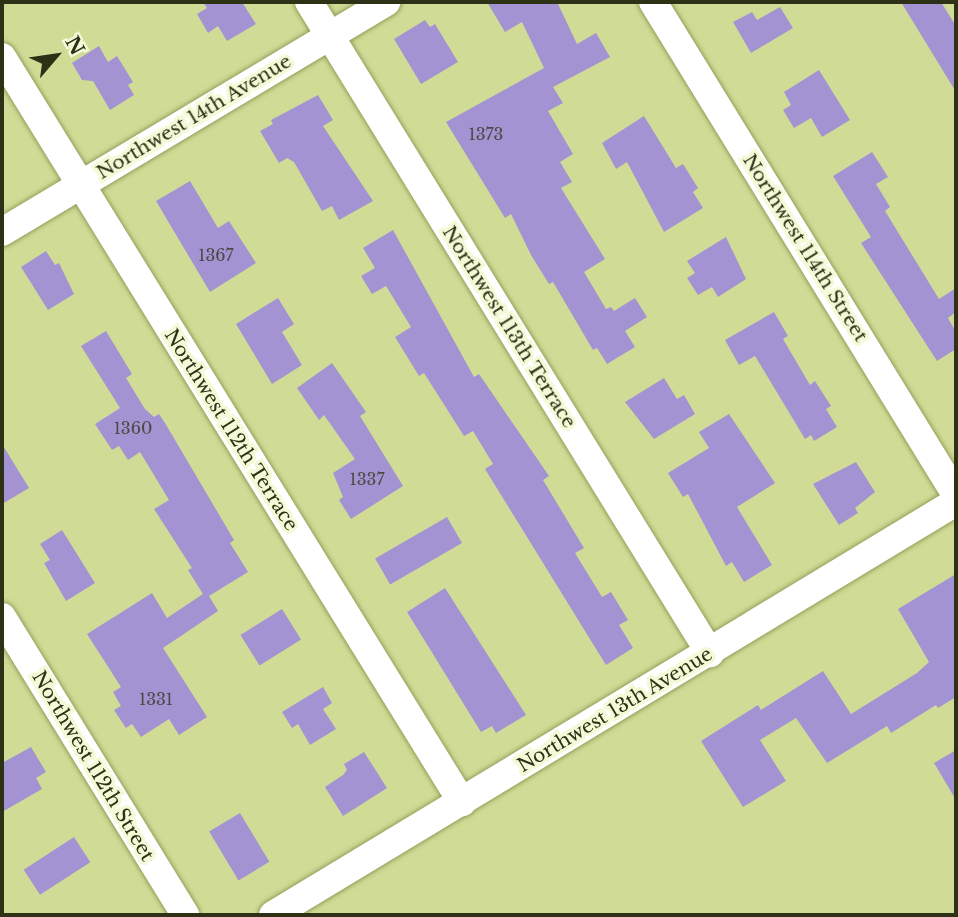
<!DOCTYPE html>
<html>
<head>
<meta charset="utf-8">
<style>
	body { margin:0 }
	#map { position:relative; width:958px; height:917px; overflow:hidden; background:#d0dc96; font-family:"Libre Baskerville",serif }
	div>[style] { position:absolute }
	.building>* { inset:0; background:#a493d2; transform-origin:0 0 }
	.roads { filter:drop-shadow(0 0 2px #949f5b) drop-shadow(0 0 2px #949f5b) }
	.minor>* { height:28px; margin:-14px; padding:0 14px; transform-origin:14px; border-radius:14px; background:#fff }
	span { translate:-50% -50%; white-space:nowrap; text-align:center; line-height:1.15; -webkit-text-stroke:7px #f3fad7; paint-order:stroke }
	.number-label { font-size:16px; color:#4b4a44 }
	.number-label span { -webkit-text-stroke-width:0 }
	.street-label { font-size:19px; color:#2d3115 }
	.frame { position:absolute; inset:0; border:4px solid #2d3115; pointer-events:none }
	.north { position:absolute; left:21px; top:21px; width:70px; height:70px; -webkit-text-stroke:5px #f3fad7; paint-order:stroke; rotate:61deg; font-size:19px; font-weight:700; line-height:28px; text-align:center; color:#2d3115 }
	.north::after { content:''; display:block; margin:auto; width:24px; height:32px; background:#2d3115; clip-path:polygon(50% 0,100% 100%,50% 72%,0 100%) }
</style>
</head>
<body>
<div id="map">
	<div class="building">
		<i style="clip-path:polygon(203px 2px,242px 2px,256px 24px,227px 41px,218px 26px,208px 33px,197px 14px,207px 8px)"></i>
		<i style="clip-path:polygon(487px 2px,557px 2px,577px 44px,596px 33px,610px 57px,553px 87px,563px 103px,548px 111px,573px 154px,560px 162px,572px 182px,561px 188px,605px 259px,584px 272px,606px 309px,611px 307px,614px 311px,635px 298px,647px 317px,625px 331px,635px 347px,607px 364px,597px 348px,593px 350px,553px 282px,549px 284px,531px 255px,511px 214px,505px 218px,446px 122px,544px 68px,522px 22px,505px 32px)"></i>
		<i style="clip-path:polygon(901px 2px,941px 2px,956px 26px,956px 92px)"></i>
		<i style="clip-path:polygon(780px 7px,793px 28px,751px 53px,733px 22px,752px 12px,757px 20px)"></i>
		<i style="clip-path:polygon(425px 20px,430px 27px,435px 24px,458px 62px,421px 84px,394px 39px)"></i>
		<i style="clip-path:polygon(99px 46px,108px 62px,117px 56px,133px 82px,128px 85px,134px 95px,110px 110px,93px 81px,82px 80px,72px 63px)"></i>
		<i style="clip-path:polygon(819px 70px,850px 120px,822px 137px,811px 118px,794px 128px,783px 110px,791px 105px,784px 92px)"></i>
		<i style="clip-path:polygon(318px 95px,333px 120px,323px 126px,373px 201px,339px 220px,332px 206px,322px 211px,294px 162px,287px 158px,279px 163px,260px 131px,273px 124px,271px 120px)"></i>
		<i style="clip-path:polygon(644px 116px,676px 168px,683px 164px,698px 188px,693px 192px,703px 208px,664px 232px,627px 162px,616px 169px,602px 143px)"></i>
		<i style="clip-path:polygon(872px 152px,888px 177px,876px 184px,890px 207px,885px 211px,939px 299px,956px 288px,956px 312px,948px 318px,956px 332px,956px 349px,937px 361px,861px 243px,871px 237px,833px 176px)"></i>
		<i style="clip-path:polygon(190px 181px,218px 228px,229px 221px,256px 263px,210px 292px,156px 201px)"></i>
		<i style="clip-path:polygon(393px 230px,474px 377px,479px 374px,549px 476px,543px 480px,584px 548px,575px 553px,602px 597px,611px 592px,628px 620px,619px 625px,633px 648px,606px 665px,485px 469px,493px 464px,473px 431px,464px 436px,424px 373px,419px 376px,395px 337px,411px 327px,386px 286px,372px 294px,361px 276px,375px 268px,363px 248px)"></i>
		<i style="clip-path:polygon(726px 237px,746px 279px,718px 297px,712px 287px,698px 295px,687px 278px,695px 273px,687px 261px)"></i>
		<i style="clip-path:polygon(46px 251px,55px 265px,59px 263px,74px 294px,48px 310px,21px 267px)"></i>
		<i style="clip-path:polygon(278px 298px,294px 324px,282px 332px,302px 365px,272px 384px,236px 324px)"></i>
		<i style="clip-path:polygon(774px 312px,788px 336px,783px 339px,810px 385px,815px 381px,831px 406px,826px 409px,837px 427px,814px 441px,811px 435px,805px 439px,755px 356px,739px 365px,725px 340px)"></i>
		<i style="clip-path:polygon(106px 331px,132px 374px,126px 378px,145px 409px,154px 417px,159px 414px,165px 423px,234px 540px,230px 543px,248px 572px,209px 596px,218px 611px,163px 648px,207px 717px,179px 735px,169px 719px,141px 737px,132px 724px,126px 728px,114px 710px,121px 706px,113px 692px,121px 687px,87px 634px,152px 593px,167px 618px,203px 594px,188px 570px,192px 568px,154px 509px,169px 500px,140px 452px,128px 460px,119px 446px,112px 450px,95px 424px,120px 408px,81px 346px)"></i>
		<i style="clip-path:polygon(332px 363px,366px 412px,360px 416px,403px 486px,351px 519px,339px 500px,343px 497px,333px 473px,355px 459px,324px 415px,319px 420px,297px 388px)"></i>
		<i style="clip-path:polygon(664px 378px,677px 399px,684px 395px,695px 414px,654px 439px,625px 402px)"></i>
		<i style="clip-path:polygon(729px 414px,775px 483px,737px 507px,772px 565px,744px 582px,732px 562px,726px 566px,688px 494px,683px 497px,668px 473px,709px 448px,699px 432px)"></i>
		<i style="clip-path:polygon(2px 444px,29px 488px,2px 504px)"></i>
		<i style="clip-path:polygon(856px 462px,875px 492px,855px 508px,858px 513px,839px 525px,813px 484px)"></i>
		<i style="left:447px;top:517px;width:30px;height:83px;rotate:60deg"></i>
		<i style="clip-path:polygon(62px 530px,95px 583px,66px 601px,44px 563px,50px 560px,40px 544px)"></i>
		<i style="clip-path:polygon(956px 574px,956px 697px,938px 708px,936px 705px,891px 733px,887px 726px,827px 763px,796px 718px,760px 740px,786px 781px,743px 807px,701px 741px,758px 705px,761px 710px,823px 671px,851px 714px,917px 673px,929px 662px,898px 609px)"></i>
		<i style="clip-path:polygon(445px 588px,526px 715px,496px 733px,492px 726px,481px 732px,407px 612px)"></i>
		<i style="left:282px;top:609px;width:36px;height:49px;rotate:58deg"></i>
		<i style="clip-path:polygon(323px 687px,332px 703px,323px 709px,336px 729px,310px 745px,298px 724px,292px 728px,282px 712px)"></i>
		<i style="clip-path:polygon(31px 747px,46px 772px,36px 778px,42px 789px,2px 812px,2px 763px)"></i>
		<i style="clip-path:polygon(956px 750px,956px 800px,934px 763px)"></i>
		<i style="clip-path:polygon(364px 752px,387px 788px,343px 816px,325px 787px,343px 775px,347px 770px,344px 764px)"></i>
		<i style="left:240px;top:813px;width:57px;height:36px;rotate:59deg"></i>
		<i style="left:74px;top:837px;width:30px;height:60px;rotate:57deg"></i>
	</div>
	<div class="roads">
		<div class="minor">
			<i style="left:309px;top:2px;width:765px;rotate:58.37deg"></i>
			<i style="left:653px;top:2px;width:579px;rotate:58.42deg"></i>
			<i style="left:2px;top:57px;width:876px;rotate:58.31deg"></i>
			<i style="left:2px;top:232px;width:448px;rotate:-30.9deg"></i>
			<i style="left:2px;top:617px;width:350px;rotate:58.4deg"></i>
			<i style="left:273px;top:915px;width:798px;rotate:-31.16deg"></i>
		</div>
	</div>
	<div class="number-label">
		<span style="left:486px;top:134px">1373</span>
		<span style="left:216px;top:255px">1367</span>
		<span style="left:133px;top:428px">1360</span>
		<span style="left:367px;top:479px">1337</span>
		<span style="left:156px;top:699px">1331</span>
	</div>
	<div class="street-label">
		<span style="left:194px;top:117px;rotate:-31deg">Northwest 14th Avenue</span>
		<span style="left:805px;top:248px;rotate:58deg">Northwest 114th Street</span>
		<span style="left:509px;top:327px;rotate:58deg">Northwest 113th Terrace</span>
		<span style="left:231px;top:430px;rotate:58deg">Northwest 112th Terrace</span>
		<span style="left:615px;top:710px;rotate:-31deg">Northwest 13th Avenue</span>
		<span style="left:93px;top:766px;rotate:59deg">Northwest 112th Street</span>
	</div>
	<div class="frame"></div>
	<div class="north">N</div>
</div>
</body>
</html>
